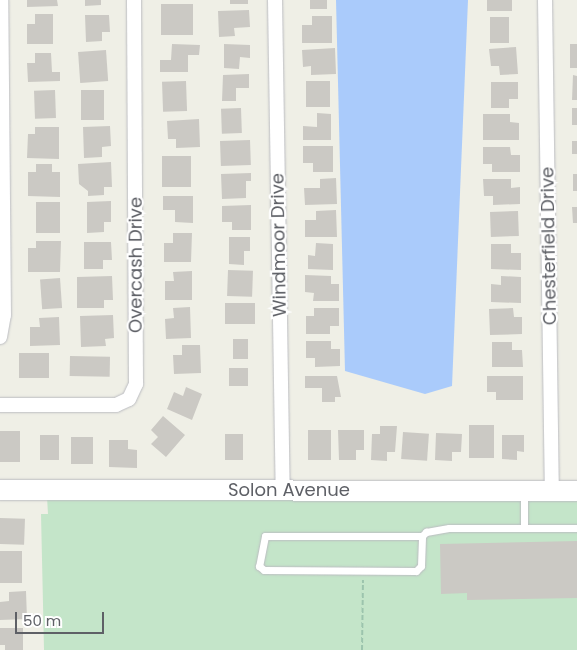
<!DOCTYPE html>
<html>
<head>
<meta charset="utf-8">
<style>
	body { margin:0 }
	#map { position:relative; width:577px; height:650px; overflow:hidden; background:#efefe6; font-family:Poppins,sans-serif }
	div>[style] { position:absolute }
	.green>* { inset:0; background:#c4e5c9 }
	.water>* { inset:0; background:#aacbfb }
	.building>* { inset:0; background:#cbc9c4; transform-origin:0 0 }
	.path>* { height:2px; margin-top:-1px; transform-origin:0; background:repeating-linear-gradient(90deg,#9cc4ad 0 5px,transparent 0 7.5px) }
	.roads { filter:drop-shadow(0 0 1px #bbbcc1) drop-shadow(0 0 1px #bbbcc1) }
	.lane>* { height:7px; margin:-3.5px; padding:0 3.5px; transform-origin:3.5px; border-radius:3.5px; background:#fff }
	.street>* { height:14px; margin:-7px; padding:0 7px; transform-origin:7px; border-radius:7px; background:#fff }
	.secondary>* { height:20px; margin:-10px; padding:0 10px; transform-origin:10px; border-radius:10px; background:#fff }
	span { translate:-50% -50%; white-space:nowrap; text-align:center; line-height:1.15; -webkit-text-stroke:4.5px #fff; paint-order:stroke }
	.street-label { font-size:18px; color:#5e6066 }
	.scale { position:absolute; left:15px; top:612px; width:89px; height:22px; box-sizing:border-box; border:2px solid #5e6066; border-top:0; padding-left:6px; font-size:15px; line-height:18px; white-space:nowrap; color:#5e6066; -webkit-text-stroke:4px #fff; paint-order:stroke }
</style>
</head>
<body>
<div id="map">
	<div class="green">
		<i style="clip-path:polygon(47px 497px,577px 498px,577px 650px,44px 650px,41px 514px,48px 514px)"></i>
	</div>
	<div class="water">
		<i style="clip-path:polygon(336px 0,468px 0,452px 386px,425px 394px,345px 371px)"></i>
	</div>
	<div class="building">
		<i style="clip-path:polygon(27px 0,57px 0,58px 6px,27px 7px)"></i>
		<i style="clip-path:polygon(85px 0,101px 0,101px 5px,85px 6px)"></i>
		<i style="left:230px;top:0;width:18px;height:4px"></i>
		<i style="left:310px;top:0;width:17px;height:9px"></i>
		<i style="left:487px;top:0;width:25px;height:11px"></i>
		<i style="left:193px;top:4px;width:31px;height:32px;rotate:90deg"></i>
		<i style="clip-path:polygon(249px 10px,250px 27px,234px 28px,235px 36px,219px 37px,218px 11px)"></i>
		<i style="clip-path:polygon(35px 14px,53px 14px,53px 44px,27px 44px,27px 24px,35px 24px)"></i>
		<i style="clip-path:polygon(85px 15px,109px 15px,110px 32px,102px 32px,102px 41px,86px 42px)"></i>
		<i style="clip-path:polygon(312px 16px,332px 16px,332px 43px,302px 43px,302px 25px,312px 25px)"></i>
		<i style="left:490px;top:17px;width:19px;height:26px"></i>
		<i style="clip-path:polygon(172px 44px,200px 45px,199px 55px,188px 55px,188px 72px,160px 72px,160px 60px,171px 60px)"></i>
		<i style="clip-path:polygon(224px 44px,250px 45px,250px 58px,240px 57px,239px 69px,224px 68px)"></i>
		<i style="left:577px;top:44px;width:24px;height:7px;rotate:90deg"></i>
		<i style="clip-path:polygon(516px 47px,518px 74px,500px 75px,499px 66px,491px 66px,489px 49px)"></i>
		<i style="clip-path:polygon(335px 48px,336px 74px,311px 75px,311px 66px,303px 67px,302px 50px)"></i>
		<i style="left:106px;top:50px;width:31px;height:28px;rotate:86deg"></i>
		<i style="clip-path:polygon(35px 53px,51px 53px,52px 72px,60px 72px,60px 81px,28px 82px,27px 63px,35px 63px)"></i>
		<i style="clip-path:polygon(249px 74px,249px 88px,236px 88px,236px 101px,222px 101px,223px 75px)"></i>
		<i style="clip-path:polygon(573px 75px,577px 76px,577px 100px,572px 100px)"></i>
		<i style="left:186px;top:81px;width:30px;height:24px;rotate:88deg"></i>
		<i style="left:306px;top:81px;width:24px;height:26px"></i>
		<i style="clip-path:polygon(491px 82px,518px 82px,518px 99px,509px 99px,509px 108px,491px 108px)"></i>
		<i style="left:55px;top:90px;width:28px;height:21px;rotate:88deg"></i>
		<i style="left:81px;top:90px;width:23px;height:30px"></i>
		<i style="left:241px;top:108px;width:25px;height:20px;rotate:88deg"></i>
		<i style="left:572px;top:108px;width:5px;height:17px"></i>
		<i style="clip-path:polygon(317px 113px,331px 114px,331px 140px,303px 140px,303px 126px,317px 127px)"></i>
		<i style="clip-path:polygon(483px 114px,510px 114px,510px 122px,519px 123px,519px 140px,483px 140px)"></i>
		<i style="clip-path:polygon(199px 119px,200px 147px,176px 148px,176px 139px,168px 139px,167px 121px)"></i>
		<i style="clip-path:polygon(110px 126px,111px 146px,102px 147px,102px 157px,84px 158px,83px 127px)"></i>
		<i style="clip-path:polygon(35px 127px,59px 127px,59px 159px,27px 158px,28px 134px,35px 134px)"></i>
		<i style="left:250px;top:140px;width:25px;height:30px;rotate:88deg"></i>
		<i style="left:572px;top:141px;width:5px;height:13px"></i>
		<i style="clip-path:polygon(303px 146px,333px 146px,333px 172px,313px 172px,313px 163px,303px 163px)"></i>
		<i style="clip-path:polygon(483px 147px,510px 147px,511px 155px,520px 155px,520px 172px,492px 172px,492px 164px,483px 164px)"></i>
		<i style="left:162px;top:156px;width:29px;height:31px"></i>
		<i style="clip-path:polygon(111px 162px,112px 187px,104px 187px,104px 195px,88px 196px,88px 191px,79px 184px,78px 164px)"></i>
		<i style="clip-path:polygon(36px 164px,52px 164px,52px 172px,60px 172px,60px 197px,28px 196px,28px 172px,36px 172px)"></i>
		<i style="clip-path:polygon(251px 173px,251px 181px,246px 181px,246px 198px,222px 199px,221px 174px)"></i>
		<i style="left:573px;top:174px;width:4px;height:17px"></i>
		<i style="clip-path:polygon(336px 178px,337px 204px,305px 205px,304px 188px,320px 188px,320px 179px)"></i>
		<i style="clip-path:polygon(483px 179px,511px 179px,511px 188px,520px 187px,520px 204px,493px 205px,493px 196px,484px 196px)"></i>
		<i style="clip-path:polygon(163px 196px,193px 196px,193px 223px,175px 222px,175px 210px,163px 210px)"></i>
		<i style="clip-path:polygon(111px 201px,111px 222px,104px 222px,104px 232px,87px 233px,87px 202px)"></i>
		<i style="left:60px;top:202px;width:31px;height:24px;rotate:90deg"></i>
		<i style="clip-path:polygon(251px 205px,251px 230px,232px 230px,232px 222px,222px 222px,222px 206px)"></i>
		<i style="clip-path:polygon(572px 207px,577px 207px,577px 223px,573px 223px)"></i>
		<i style="clip-path:polygon(336px 210px,337px 237px,305px 237px,305px 220px,316px 220px,316px 211px)"></i>
		<i style="left:518px;top:211px;width:25px;height:28px;rotate:88deg"></i>
		<i style="clip-path:polygon(173px 233px,192px 233px,191px 262px,164px 262px,164px 243px,173px 243px)"></i>
		<i style="clip-path:polygon(229px 237px,250px 237px,250px 251px,244px 251px,244px 265px,229px 264px)"></i>
		<i style="clip-path:polygon(36px 241px,61px 241px,60px 272px,28px 272px,28px 248px,36px 248px)"></i>
		<i style="clip-path:polygon(84px 242px,111px 242px,112px 260px,103px 260px,103px 269px,84px 269px)"></i>
		<i style="clip-path:polygon(316px 243px,333px 244px,333px 270px,308px 269px,308px 255px,315px 256px)"></i>
		<i style="clip-path:polygon(491px 244px,511px 244px,511px 253px,521px 253px,521px 270px,491px 269px)"></i>
		<i style="left:228px;top:270px;width:25px;height:26px;rotate:2deg"></i>
		<i style="clip-path:polygon(192px 271px,192px 300px,165px 300px,165px 281px,174px 281px,173px 272px)"></i>
		<i style="clip-path:polygon(305px 275px,331px 276px,331px 284px,339px 284px,339px 301px,313px 301px,314px 293px,305px 292px)"></i>
		<i style="clip-path:polygon(112px 276px,113px 300px,104px 300px,104px 308px,77px 308px,77px 277px)"></i>
		<i style="clip-path:polygon(501px 276px,521px 277px,521px 303px,491px 302px,491px 284px,501px 285px)"></i>
		<i style="left:60px;top:278px;width:30px;height:20px;rotate:86deg"></i>
		<i style="left:225px;top:303px;width:30px;height:21px"></i>
		<i style="clip-path:polygon(190px 307px,191px 338px,166px 339px,165px 319px,174px 318px,173px 308px)"></i>
		<i style="clip-path:polygon(314px 308px,339px 308px,339px 326px,330px 326px,330px 334px,306px 334px,306px 316px,314px 316px)"></i>
		<i style="clip-path:polygon(513px 308px,514px 317px,522px 317px,522px 334px,490px 335px,489px 309px)"></i>
		<i style="clip-path:polygon(113px 315px,114px 338px,105px 339px,106px 346px,81px 347px,80px 316px)"></i>
		<i style="clip-path:polygon(59px 317px,60px 345px,30px 346px,30px 327px,40px 327px,39px 318px)"></i>
		<i style="left:248px;top:339px;width:20px;height:15px;rotate:90deg"></i>
		<i style="clip-path:polygon(306px 341px,331px 341px,331px 349px,340px 349px,340px 366px,315px 367px,315px 358px,306px 358px)"></i>
		<i style="clip-path:polygon(492px 342px,512px 342px,512px 350px,522px 350px,523px 367px,492px 367px)"></i>
		<i style="clip-path:polygon(182px 345px,200px 345px,201px 373px,174px 374px,173px 355px,182px 355px)"></i>
		<i style="left:19px;top:353px;width:30px;height:25px"></i>
		<i style="left:70px;top:356px;width:40px;height:20px;rotate:1deg"></i>
		<i style="left:229px;top:368px;width:19px;height:18px"></i>
		<i style="clip-path:polygon(305px 376px,337px 376px,341px 397px,335px 397px,335px 402px,322px 402px,322px 388px,305px 388px)"></i>
		<i style="clip-path:polygon(487px 376px,523px 376px,523px 400px,496px 400px,496px 392px,487px 392px)"></i>
		<i style="clip-path:polygon(186px 387px,202px 394px,192px 420px,167px 409px,174px 392px,183px 396px)"></i>
		<i style="clip-path:polygon(163px 416px,185px 435px,166px 457px,151px 444px,158px 437px,151px 430px)"></i>
		<i style="left:469px;top:425px;width:25px;height:33px"></i>
		<i style="clip-path:polygon(380px 426px,397px 426px,395px 452px,387px 452px,387px 461px,371px 460px,372px 434px,380px 434px)"></i>
		<i style="left:308px;top:430px;width:23px;height:30px"></i>
		<i style="clip-path:polygon(338px 430px,364px 430px,364px 450px,356px 450px,356px 460px,339px 460px)"></i>
		<i style="left:0;top:431px;width:20px;height:31px"></i>
		<i style="left:403px;top:432px;width:26px;height:27px;rotate:4deg"></i>
		<i style="clip-path:polygon(436px 433px,462px 434px,461px 452px,452px 452px,452px 461px,435px 460px)"></i>
		<i style="left:225px;top:434px;width:18px;height:26px"></i>
		<i style="left:40px;top:435px;width:19px;height:25px"></i>
		<i style="clip-path:polygon(502px 435px,524px 435px,524px 452px,517px 451px,517px 460px,502px 459px)"></i>
		<i style="left:71px;top:437px;width:22px;height:27px"></i>
		<i style="clip-path:polygon(109px 440px,128px 440px,128px 449px,137px 450px,137px 468px,109px 467px)"></i>
		<i style="left:0;top:518px;width:25px;height:26px;rotate:2deg"></i>
		<i style="clip-path:polygon(577px 541px,577px 598px,467px 600px,467px 593px,441px 594px,440px 544px)"></i>
		<i style="left:0;top:551px;width:22px;height:32px"></i>
		<i style="clip-path:polygon(26px 591px,27px 619px,0 620px,0 602px,9px 601px,9px 592px)"></i>
		<i style="clip-path:polygon(0 628px,23px 628px,23px 650px,5px 650px,5px 645px,0 645px)"></i>
	</div>
	<div class="path">
		<i style="left:362px;top:650px;width:70px;rotate:-89.2deg"></i>
	</div>
	<div class="roads">
		<div class="lane">
			<i style="left:524px;top:528px;width:36px;rotate:-90deg"></i>
			<i style="left:422px;top:536px;width:157px;rotate:180deg"></i>
			<i style="left:265px;top:536px;width:31px;rotate:101deg"></i>
			<i style="left:259px;top:566px;width:6px;rotate:39deg"></i>
			<i style="left:264px;top:570px;width:152px;rotate:0.4deg"></i>
			<i style="left:416px;top:571px;width:7px;rotate:-45deg"></i>
			<i style="left:421px;top:566px;width:30px;rotate:-88deg"></i>
			<i style="left:422px;top:536px;width:6px;rotate:-45deg"></i>
			<i style="left:426px;top:532px;width:23px;rotate:-10deg"></i>
			<i style="left:449px;top:528px;width:128px"></i>
		</div>
		<div class="street">
			<i style="left:275px;top:0;width:490px;rotate:89.1deg"></i>
			<i style="left:545px;top:0;width:491px;rotate:89.2deg"></i>
			<i style="left:0;top:337px;width:22px;rotate:-80deg"></i>
			<i style="left:4px;top:315px;width:315px;rotate:-90.5deg"></i>
			<i style="left:0;top:405px;width:116px"></i>
			<i style="left:116px;top:405px;width:14px;rotate:-25deg"></i>
			<i style="left:129px;top:399px;width:17px;rotate:-65deg"></i>
			<i style="left:136px;top:384px;width:384px;rotate:-90.3deg"></i>
		</div>
		<div class="secondary">
			<i style="left:0;top:490px;width:577px;rotate:0.1deg"></i>
		</div>
	</div>
	<div class="street-label">
		<span style="left:279px;top:245px;rotate:-91deg">Windmoor Drive</span>
		<span style="left:549px;top:246px;rotate:-91deg">Chesterfield Drive</span>
		<span style="left:136px;top:265px;rotate:-90deg">Overcash Drive</span>
		<span style="left:289px;top:490px">Solon Avenue</span>
	</div>
	<div class="scale">50 m</div>
</div>
</body>
</html>
